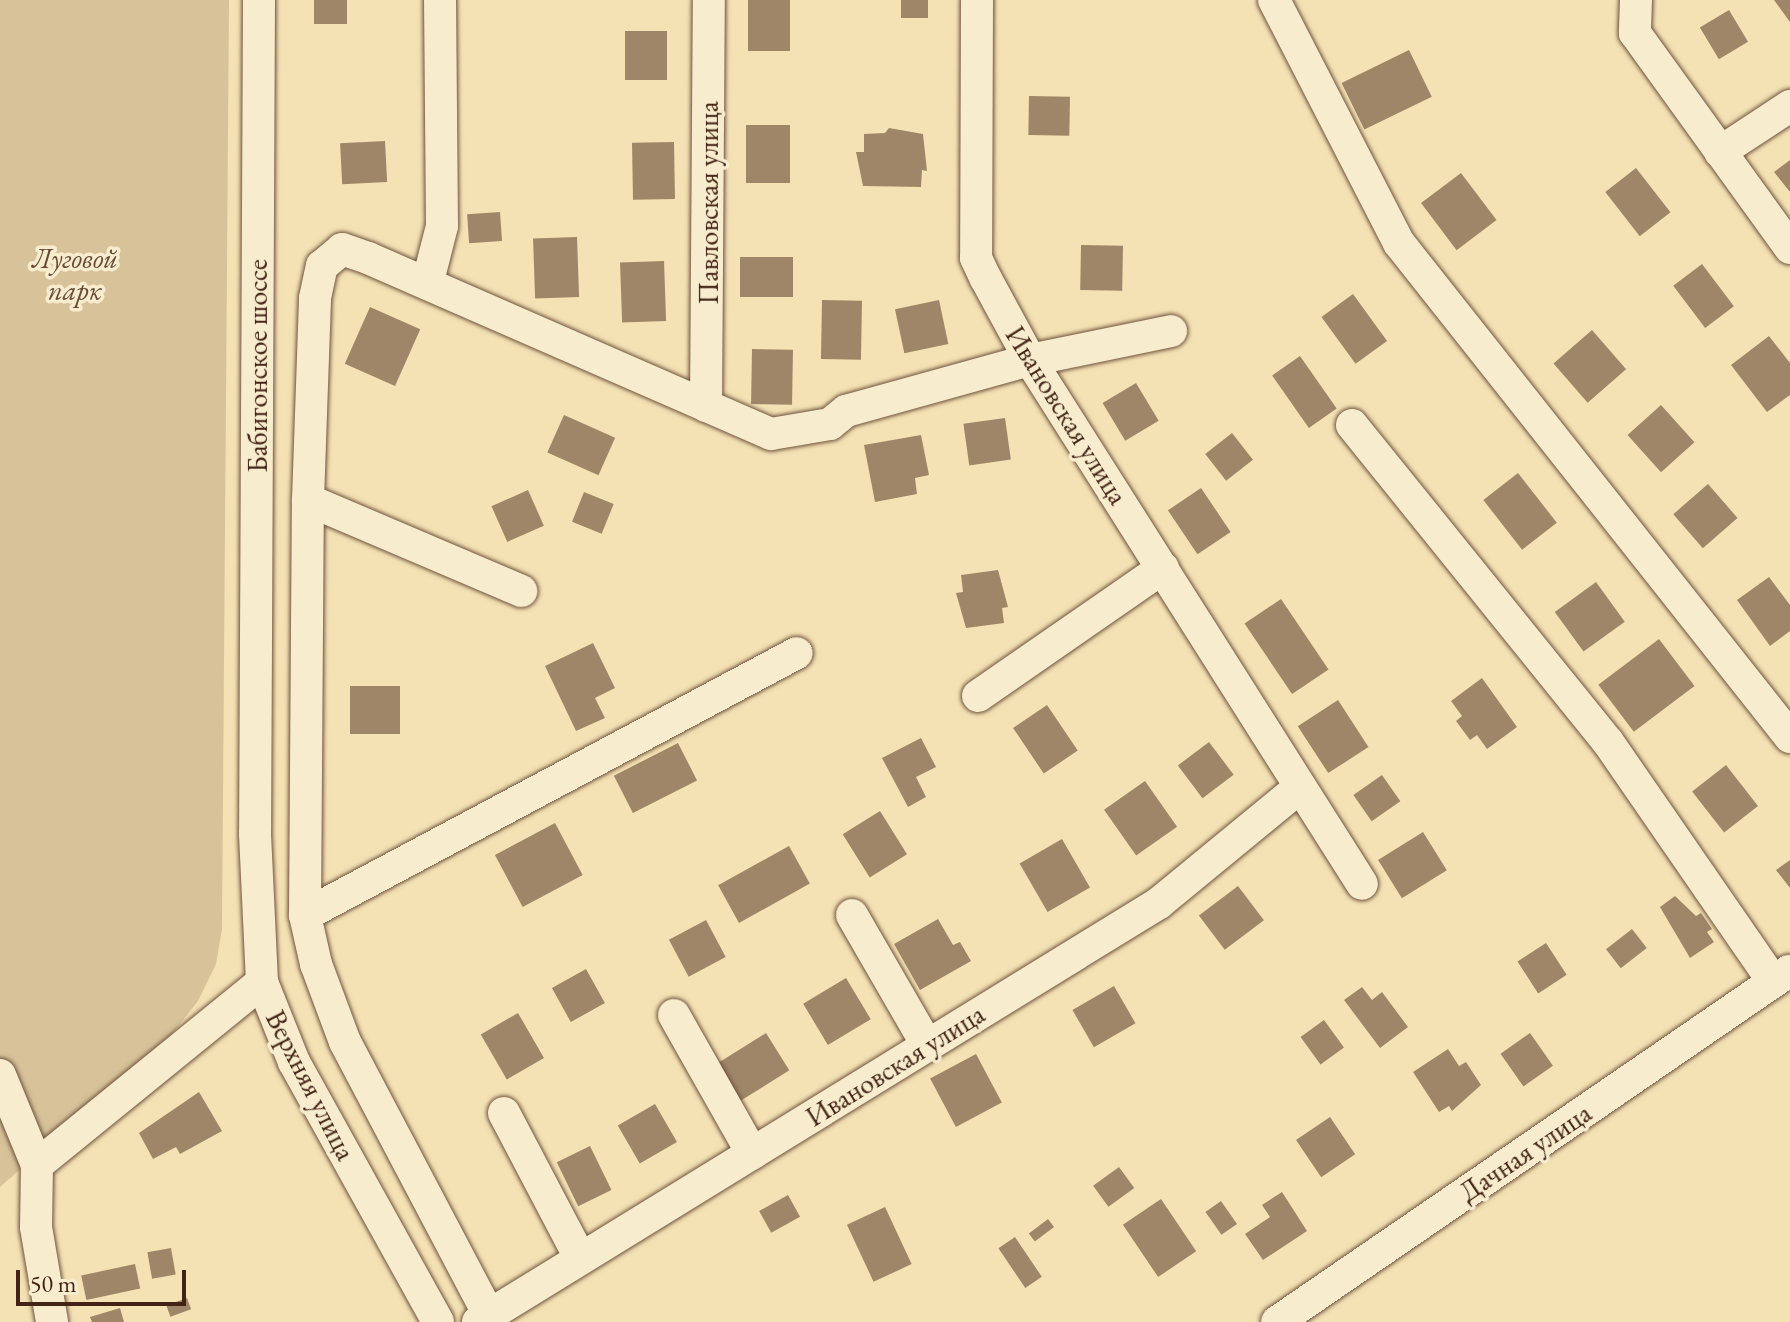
<!DOCTYPE html>
<html>
<head>
<meta charset="utf-8">
<style>
	body { margin:0 }
	#map { position:relative; width:1790px; height:1322px; overflow:hidden; background:#f5e2b4; font-family:"EB Garamond",serif }
	div>[style] { position:absolute }
	.green>* { inset:0; background:#d7c299 }
	.building>* { inset:0; background:#9f8668; transform-origin:0 0 }
	.roads { filter:drop-shadow(0 0 2px #6f533e) drop-shadow(0 0 2px #6f533e) }
	.minor>* { height:32px; margin:-16px; padding:0 16px; transform-origin:16px; border-radius:16px; background:#f8ecce }
	span { translate:-50% -50%; white-space:nowrap; text-align:center; line-height:1.15; -webkit-text-stroke:7px #f8ecce; paint-order:stroke }
	.street-label { font-size:28px; color:#422316 }
	.park-label { font-size:28px; color:#674b37; font-style:italic }
	.scale { position:absolute; left:16px; top:1270px; width:170px; height:36px; box-sizing:border-box; border:4px solid #422316; border-top:0; padding-left:10px; font-size:24px; line-height:28px; white-space:nowrap; color:#422316; -webkit-text-stroke:6px #f8ecce; paint-order:stroke }
</style>
</head>
<body>
<div id="map">
	<div class="green">
		<i style="clip-path:polygon(0 0,229px 0,222px 929px,216px 964px,198px 1001px,168px 1039px,0 1187px)"></i>
	</div>
	<div class="building">
		<i style="left:314px;top:0;width:33px;height:24px"></i>
		<i style="left:748px;top:0;width:42px;height:51px"></i>
		<i style="left:901px;top:0;width:27px;height:18px"></i>
		<i style="clip-path:polygon(1774px 0,1790px 0,1790px 22px)"></i>
		<i style="left:1729px;top:10px;width:37px;height:34px;rotate:59deg"></i>
		<i style="left:625px;top:31px;width:42px;height:49px"></i>
		<i style="left:1409px;top:50px;width:52px;height:75px;rotate:64deg"></i>
		<i style="left:1029px;top:96px;width:41px;height:39px;rotate:1deg"></i>
		<i style="left:746px;top:125px;width:44px;height:58px"></i>
		<i style="clip-path:polygon(889px 128px,923px 134px,927px 171px,922px 170px,921px 187px,863px 186px,856px 152px,864px 152px,864px 134px,885px 133px)"></i>
		<i style="left:385px;top:141px;width:41px;height:45px;rotate:87deg"></i>
		<i style="left:674px;top:142px;width:57px;height:42px;rotate:89deg"></i>
		<i style="clip-path:polygon(1790px 160px,1790px 192px,1774px 172px)"></i>
		<i style="left:1636px;top:168px;width:56px;height:39px;rotate:52deg"></i>
		<i style="left:1461px;top:173px;width:59px;height:50px;rotate:53deg"></i>
		<i style="left:500px;top:212px;width:29px;height:33px;rotate:86deg"></i>
		<i style="left:577px;top:237px;width:60px;height:44px;rotate:88deg"></i>
		<i style="left:1081px;top:245px;width:42px;height:45px;rotate:1deg"></i>
		<i style="left:793px;top:257px;width:40px;height:53px;rotate:90deg"></i>
		<i style="left:664px;top:261px;width:60px;height:44px;rotate:88deg"></i>
		<i style="left:1702px;top:264px;width:53px;height:36px;rotate:53deg"></i>
		<i style="left:1353px;top:294px;width:58px;height:39px;rotate:54deg"></i>
		<i style="left:822px;top:300px;width:40px;height:59px;rotate:1deg"></i>
		<i style="left:939px;top:300px;width:45px;height:45px;rotate:78deg"></i>
		<i style="left:370px;top:307px;width:55px;height:62px;rotate:24deg"></i>
		<i style="left:1592px;top:330px;width:52px;height:51px;rotate:49deg"></i>
		<i style="clip-path:polygon(1769px 336px,1790px 363px,1790px 395px,1767px 412px,1731px 365px)"></i>
		<i style="left:752px;top:349px;width:41px;height:55px;rotate:1deg"></i>
		<i style="left:1300px;top:356px;width:64px;height:34px;rotate:55deg"></i>
		<i style="left:1136px;top:383px;width:44px;height:39px;rotate:59deg"></i>
		<i style="left:1661px;top:405px;width:50px;height:45px;rotate:48deg"></i>
		<i style="left:564px;top:415px;width:56px;height:41px;rotate:24deg"></i>
		<i style="left:1005px;top:418px;width:42px;height:42px;rotate:82deg"></i>
		<i style="left:1232px;top:433px;width:34px;height:34px;rotate:52deg"></i>
		<i style="clip-path:polygon(921px 435px,929px 475px,915px 478px,917px 494px,875px 502px,864px 445px)"></i>
		<i style="left:1518px;top:473px;width:63px;height:44px;rotate:52deg"></i>
		<i style="left:1708px;top:484px;width:45px;height:46px;rotate:49deg"></i>
		<i style="left:1201px;top:488px;width:53px;height:40px;rotate:56deg"></i>
		<i style="left:528px;top:490px;width:39px;height:40px;rotate:66deg"></i>
		<i style="left:584px;top:492px;width:32px;height:32px;rotate:22deg"></i>
		<i style="clip-path:polygon(998px 570px,1008px 607px,1002px 608px,1004px 623px,966px 628px,956px 593px,963px 592px,961px 575px)"></i>
		<i style="clip-path:polygon(1769px 577px,1790px 605px,1790px 631px,1770px 646px,1737px 600px)"></i>
		<i style="left:1596px;top:582px;width:49px;height:51px;rotate:54deg"></i>
		<i style="left:1281px;top:599px;width:85px;height:44px;rotate:56deg"></i>
		<i style="left:1659px;top:639px;width:59px;height:76px;rotate:53deg"></i>
		<i style="clip-path:polygon(593px 643px,615px 688px,595px 698px,605px 718px,576px 731px,545px 666px)"></i>
		<i style="clip-path:polygon(1482px 678px,1517px 727px,1487px 749px,1477px 735px,1470px 740px,1456px 721px,1462px 716px,1451px 701px)"></i>
		<i style="left:350px;top:686px;width:50px;height:48px"></i>
		<i style="left:1338px;top:700px;width:56px;height:48px;rotate:57deg"></i>
		<i style="left:1047px;top:705px;width:55px;height:41px;rotate:56deg"></i>
		<i style="clip-path:polygon(921px 738px,936px 767px,916px 777px,926px 797px,908px 807px,882px 758px)"></i>
		<i style="left:1209px;top:742px;width:41px;height:39px;rotate:53deg"></i>
		<i style="left:678px;top:743px;width:42px;height:72px;rotate:63deg"></i>
		<i style="left:1726px;top:765px;width:52px;height:43px;rotate:52deg"></i>
		<i style="left:1382px;top:775px;width:32px;height:35px;rotate:55deg"></i>
		<i style="left:1145px;top:781px;width:56px;height:50px;rotate:55deg"></i>
		<i style="left:880px;top:811px;width:51px;height:44px;rotate:58deg"></i>
		<i style="left:555px;top:823px;width:59px;height:68px;rotate:62deg"></i>
		<i style="left:1423px;top:832px;width:45px;height:53px;rotate:58deg"></i>
		<i style="left:1062px;top:839px;width:56px;height:49px;rotate:60deg"></i>
		<i style="left:789px;top:846px;width:43px;height:81px;rotate:61deg"></i>
		<i style="clip-path:polygon(1790px 860px,1790px 888px,1776px 870px)"></i>
		<i style="left:1238px;top:886px;width:43px;height:49px;rotate:53deg"></i>
		<i style="clip-path:polygon(1675px 896px,1696px 916px,1701px 913px,1712px 929px,1707px 932px,1714px 942px,1690px 958px,1660px 907px)"></i>
		<i style="clip-path:polygon(938px 919px,953px 945px,960px 942px,971px 961px,920px 990px,894px 944px)"></i>
		<i style="left:706px;top:920px;width:42px;height:42px;rotate:62deg"></i>
		<i style="left:1632px;top:929px;width:24px;height:33px;rotate:52deg"></i>
		<i style="left:1546px;top:943px;width:38px;height:34px;rotate:57deg"></i>
		<i style="left:586px;top:969px;width:39px;height:39px;rotate:61deg"></i>
		<i style="left:846px;top:978px;width:48px;height:50px;rotate:59deg"></i>
		<i style="left:1114px;top:986px;width:43px;height:48px;rotate:60deg"></i>
		<i style="clip-path:polygon(1362px 987px,1372px 1000px,1382px 992px,1408px 1027px,1380px 1048px,1344px 1000px)"></i>
		<i style="left:518px;top:1013px;width:52px;height:43px;rotate:60deg"></i>
		<i style="left:1324px;top:1020px;width:34px;height:29px;rotate:54deg"></i>
		<i style="left:766px;top:1033px;width:44px;height:59px;rotate:58deg"></i>
		<i style="left:1530px;top:1033px;width:40px;height:36px;rotate:55deg"></i>
		<i style="clip-path:polygon(1448px 1049px,1459px 1066px,1466px 1062px,1481px 1085px,1452px 1111px,1449px 1106px,1439px 1112px,1413px 1072px)"></i>
		<i style="left:976px;top:1054px;width:55px;height:52px;rotate:62deg"></i>
		<i style="clip-path:polygon(199px 1092px,222px 1131px,180px 1154px,176px 1147px,153px 1159px,139px 1133px)"></i>
		<i style="left:655px;top:1104px;width:44px;height:43px;rotate:60deg"></i>
		<i style="left:1330px;top:1117px;width:45px;height:41px;rotate:56deg"></i>
		<i style="left:590px;top:1146px;width:49px;height:37px;rotate:64deg"></i>
		<i style="left:1119px;top:1167px;width:26px;height:32px;rotate:54deg"></i>
		<i style="clip-path:polygon(1282px 1192px,1307px 1231px,1263px 1260px,1245px 1234px,1270px 1217px,1262px 1205px)"></i>
		<i style="left:788px;top:1195px;width:25px;height:33px;rotate:61deg"></i>
		<i style="left:1161px;top:1199px;width:63px;height:46px;rotate:56deg"></i>
		<i style="left:1221px;top:1201px;width:28px;height:19px;rotate:55deg"></i>
		<i style="left:885px;top:1207px;width:63px;height:42px;rotate:65deg"></i>
		<i style="left:1048px;top:1219px;width:10px;height:24px;rotate:53deg"></i>
		<i style="left:1015px;top:1237px;width:48px;height:20px;rotate:56deg"></i>
		<i style="left:171px;top:1248px;width:27px;height:24px;rotate:80deg"></i>
		<i style="left:135px;top:1264px;width:25px;height:55px;rotate:78deg"></i>
		<i style="left:187px;top:1298px;width:12px;height:22px;rotate:70deg"></i>
		<i style="clip-path:polygon(120px 1308px,124px 1322px,92px 1322px,90px 1317px)"></i>
	</div>
	<div class="roads">
		<div class="minor">
			<i style="left:259px;top:0;width:834px;rotate:90.27deg"></i>
			<i style="left:255px;top:834px;width:148px;rotate:87.3deg"></i>
			<i style="left:262px;top:982px;width:86px;rotate:68.2deg"></i>
			<i style="left:294px;top:1062px;width:297px;rotate:61deg"></i>
			<i style="left:977px;top:0;width:258px;rotate:90.2deg"></i>
			<i style="left:976px;top:258px;width:23px;rotate:65deg"></i>
			<i style="left:986px;top:279px;width:92px;rotate:61.5deg"></i>
			<i style="left:1030px;top:360px;width:620px;rotate:57.64deg"></i>
			<i style="left:1274px;top:0;width:273px;rotate:62.8deg"></i>
			<i style="left:1399px;top:243px;width:630px;rotate:51.64deg"></i>
			<i style="left:1636px;top:0;width:33px;rotate:92deg"></i>
			<i style="left:1635px;top:33px;width:265px;rotate:54.2deg"></i>
			<i style="left:1720px;top:152px;width:84px;rotate:-33.3deg"></i>
			<i style="left:428px;top:281px;width:57px;rotate:-75.7deg"></i>
			<i style="left:442px;top:226px;width:226px;rotate:-90.5deg"></i>
			<i style="left:706px;top:406px;width:406px;rotate:-89.6deg"></i>
			<i style="left:1352px;top:425px;width:407px;rotate:51.1deg"></i>
			<i style="left:1608px;top:742px;width:290px;rotate:55.4deg"></i>
			<i style="left:308px;top:500px;width:232px;rotate:23.1deg"></i>
			<i style="left:978px;top:696px;width:225px;rotate:-34.7deg"></i>
			<i style="left:305px;top:915px;width:557px;rotate:-28.04deg"></i>
			<i style="left:852px;top:915px;width:150px;rotate:60deg"></i>
			<i style="left:674px;top:1015px;width:159px;rotate:60.5deg"></i>
			<i style="left:0;top:1075px;width:97px;rotate:67.7deg"></i>
			<i style="left:37px;top:1165px;width:62px;rotate:90.9deg"></i>
			<i style="left:36px;top:1227px;width:96px;rotate:80.4deg"></i>
			<i style="left:504px;top:1113px;width:164px;rotate:62.3deg"></i>
			<i style="left:37px;top:1165px;width:290px;rotate:-39.1deg"></i>
			<i style="left:489px;top:1315px;width:309px;rotate:-117.8deg"></i>
			<i style="left:345px;top:1042px;width:83px;rotate:-110.4deg"></i>
			<i style="left:316px;top:964px;width:50px;rotate:-102.7deg"></i>
			<i style="left:305px;top:915px;width:415px;rotate:-89.6deg"></i>
			<i style="left:308px;top:500px;width:202px;rotate:-88deg"></i>
			<i style="left:315px;top:298px;width:33px;rotate:-78deg"></i>
			<i style="left:322px;top:266px;width:26px;rotate:-40deg"></i>
			<i style="left:342px;top:249px;width:28px;rotate:19deg"></i>
			<i style="left:368px;top:258px;width:440px;rotate:23.6deg"></i>
			<i style="left:771px;top:434px;width:60px;rotate:-9.6deg"></i>
			<i style="left:830px;top:424px;width:21px;rotate:-39deg"></i>
			<i style="left:846px;top:411px;width:191px;rotate:-15.5deg"></i>
			<i style="left:1030px;top:360px;width:144px;rotate:-11.6deg"></i>
			<i style="left:478px;top:1322px;width:800px;rotate:-31.6deg"></i>
			<i style="left:1159px;top:903px;width:181px;rotate:-39.4deg"></i>
			<i style="left:1277px;top:1322px;width:621px;rotate:-34.43deg"></i>
		</div>
	</div>
	<div class="street-label">
		<span style="left:708px;top:203px;rotate:-90deg">Павловская улица</span>
		<span style="left:257px;top:366px;rotate:-90deg">Бабигонское шоссе</span>
		<span style="left:1067px;top:415px;rotate:58deg">Ивановская улица</span>
		<span style="left:895px;top:1065px;rotate:-32deg">Ивановская улица</span>
		<span style="left:311px;top:1085px;rotate:63deg">Верхняя улица</span>
		<span style="left:1525px;top:1152px;rotate:-34deg">Дачная улица</span>
	</div>
	<div class="park-label">
		<span style="left:75px;top:274px">Луговой<br>парк</span>
	</div>
	<div class="scale">50 m</div>
</div>
</body>
</html>
